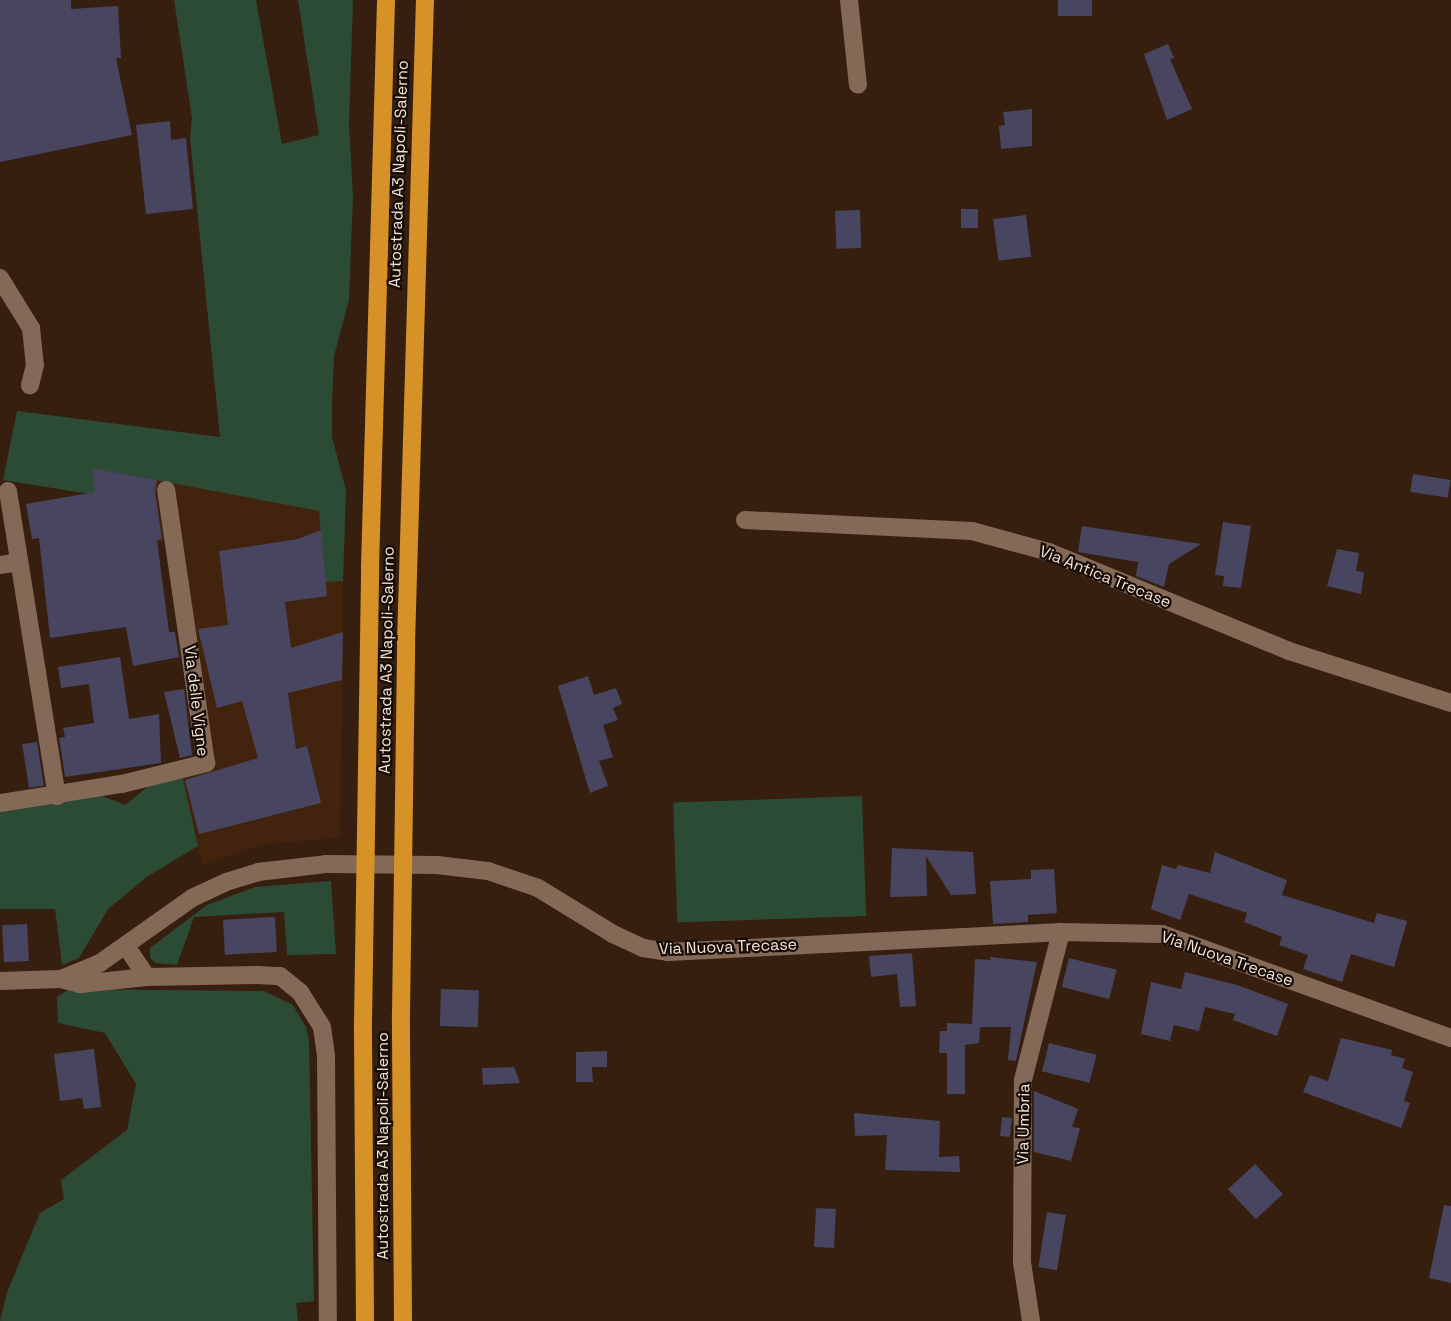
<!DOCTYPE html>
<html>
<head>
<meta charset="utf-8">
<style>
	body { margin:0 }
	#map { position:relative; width:1451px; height:1321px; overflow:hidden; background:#361f0e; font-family:"Space Grotesk",sans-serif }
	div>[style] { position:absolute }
	.built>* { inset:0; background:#42240e }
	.green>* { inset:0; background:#2c4b34; transform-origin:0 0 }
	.building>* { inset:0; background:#484561; transform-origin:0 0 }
	.minor>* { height:18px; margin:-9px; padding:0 9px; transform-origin:9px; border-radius:9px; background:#856957 }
	.highway>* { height:18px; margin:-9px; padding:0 9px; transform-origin:9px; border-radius:9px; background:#d69226 }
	span { translate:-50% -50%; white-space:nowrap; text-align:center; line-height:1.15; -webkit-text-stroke:4.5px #160c05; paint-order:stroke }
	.street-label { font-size:16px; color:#f4e4d9 }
</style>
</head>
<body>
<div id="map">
	<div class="built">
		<i style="clip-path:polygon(92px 468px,319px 511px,325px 581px,343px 581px,340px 838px,265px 844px,202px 865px,182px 775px,214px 769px,183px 540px,104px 549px)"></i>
	</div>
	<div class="green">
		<i style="clip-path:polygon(174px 0,256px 0,282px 144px,319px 135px,298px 0,353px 0,349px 123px,353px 197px,349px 300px,334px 356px,332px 402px,332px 437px,346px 490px,343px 581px,325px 582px,319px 511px,92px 468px,96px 495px,3px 480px,17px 411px,220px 437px,190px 138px,192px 118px)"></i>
		<i style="clip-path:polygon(182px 775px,198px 846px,148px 876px,108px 909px,79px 958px,62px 965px,55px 909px,0 909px,0 812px,100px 795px,125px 805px,150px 785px)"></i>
		<i style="left:862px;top:796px;width:120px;height:189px;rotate:88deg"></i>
		<i style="clip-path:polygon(331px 881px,336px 954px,287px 955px,284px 912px,194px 917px,177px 965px,156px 963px,150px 958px,150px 948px,207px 905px,255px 887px)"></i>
		<i style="clip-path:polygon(70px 989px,264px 991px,293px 1005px,306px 1027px,309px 1041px,314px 1301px,296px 1303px,298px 1321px,0 1321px,7px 1292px,40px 1213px,64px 1199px,61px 1180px,127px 1130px,136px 1084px,105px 1033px,58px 1023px,57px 997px)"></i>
	</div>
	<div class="building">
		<i style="clip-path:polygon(0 0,71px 0,71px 9px,118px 6px,121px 58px,116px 58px,132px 135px,0 162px)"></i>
		<i style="left:1058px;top:0;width:34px;height:16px"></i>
		<i style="clip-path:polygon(1168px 44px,1174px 58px,1170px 59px,1192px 109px,1167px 120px,1144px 54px)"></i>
		<i style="clip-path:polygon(1032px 109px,1032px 146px,1001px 149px,999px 126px,1005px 125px,1003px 112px)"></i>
		<i style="clip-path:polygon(170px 121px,171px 140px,186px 138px,193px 209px,146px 214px,136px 125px)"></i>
		<i style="left:961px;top:209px;width:17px;height:19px"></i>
		<i style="left:860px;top:210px;width:38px;height:25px;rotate:88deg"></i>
		<i style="left:1026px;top:215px;width:42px;height:33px;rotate:83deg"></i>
		<i style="clip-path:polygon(92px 468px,157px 480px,155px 492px,162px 539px,157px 540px,169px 632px,175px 632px,179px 657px,133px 666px,126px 627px,50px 638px,39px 538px,32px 539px,26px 504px,95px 492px)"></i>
		<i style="left:1413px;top:474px;width:38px;height:18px;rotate:9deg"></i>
		<i style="clip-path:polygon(1223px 522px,1251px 526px,1241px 588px,1223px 586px,1224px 576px,1215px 575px)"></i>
		<i style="clip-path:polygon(1082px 526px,1201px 544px,1169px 564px,1164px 587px,1136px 576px,1138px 562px,1078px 552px)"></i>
		<i style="clip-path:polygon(321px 530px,327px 596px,285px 602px,291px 648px,343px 632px,342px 680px,288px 693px,296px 749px,307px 746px,321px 803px,199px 834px,185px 780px,258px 758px,242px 701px,217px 708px,198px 629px,228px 625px,219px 551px,298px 539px)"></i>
		<i style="clip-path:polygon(1337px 549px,1359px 553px,1356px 571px,1364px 572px,1361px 594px,1327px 586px)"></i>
		<i style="clip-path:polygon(120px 657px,129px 719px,159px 714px,161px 763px,65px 777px,59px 738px,65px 737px,63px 728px,94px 723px,89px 684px,61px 688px,58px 667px)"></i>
		<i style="clip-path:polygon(588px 676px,594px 695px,616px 688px,622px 704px,613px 708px,618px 720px,603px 725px,613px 757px,599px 761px,608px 786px,590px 793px,558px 686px)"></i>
		<i style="clip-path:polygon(184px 689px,192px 755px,180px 758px,164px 692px)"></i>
		<i style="left:37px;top:742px;width:44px;height:15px;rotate:81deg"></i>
		<i style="clip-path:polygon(892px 848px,973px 852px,976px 894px,951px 895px,926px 856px,927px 896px,890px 897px)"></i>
		<i style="clip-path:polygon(1215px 852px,1287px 880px,1282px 895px,1374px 923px,1377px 913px,1407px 921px,1394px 967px,1351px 954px,1342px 982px,1303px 969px,1308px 955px,1279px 945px,1282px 937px,1244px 922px,1247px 913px,1189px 894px,1180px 920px,1151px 909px,1162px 865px,1176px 869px,1178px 865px,1210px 873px)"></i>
		<i style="clip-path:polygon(1054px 869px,1057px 913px,1028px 915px,1028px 922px,993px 924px,990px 881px,1031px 879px,1031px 870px)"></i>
		<i style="left:275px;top:917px;width:35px;height:52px;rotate:87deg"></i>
		<i style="left:27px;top:924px;width:37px;height:25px;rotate:87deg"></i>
		<i style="clip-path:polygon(912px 953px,916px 1006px,900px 1007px,897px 974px,871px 977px,869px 956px)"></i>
		<i style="clip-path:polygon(990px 957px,1037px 962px,1016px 1061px,1008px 1060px,1011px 1027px,980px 1027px,979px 1043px,965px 1045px,965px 1094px,947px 1094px,947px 1053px,939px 1053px,940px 1031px,947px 1031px,947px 1023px,972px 1024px,975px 959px,991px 960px)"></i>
		<i style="left:1069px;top:958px;width:49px;height:30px;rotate:14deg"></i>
		<i style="clip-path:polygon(1185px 972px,1237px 985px,1288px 1004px,1277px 1036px,1233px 1020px,1235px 1014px,1205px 1007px,1199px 1031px,1174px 1025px,1170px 1041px,1141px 1034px,1151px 982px,1181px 989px)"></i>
		<i style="left:441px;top:989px;width:38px;height:37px;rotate:2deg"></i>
		<i style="clip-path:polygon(1341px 1038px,1392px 1050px,1391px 1055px,1405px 1059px,1402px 1068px,1413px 1072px,1404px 1101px,1410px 1103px,1401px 1128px,1303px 1092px,1310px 1075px,1328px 1081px)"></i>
		<i style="left:1049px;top:1043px;width:49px;height:29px;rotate:14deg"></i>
		<i style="clip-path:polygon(94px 1049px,101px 1107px,84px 1109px,82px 1098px,60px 1101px,54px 1054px)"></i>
		<i style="clip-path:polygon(607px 1051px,607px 1067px,592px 1067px,593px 1082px,576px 1082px,576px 1052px)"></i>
		<i style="clip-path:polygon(514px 1067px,520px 1083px,483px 1085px,482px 1068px)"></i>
		<i style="clip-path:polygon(1034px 1091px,1078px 1109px,1072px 1127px,1080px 1128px,1071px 1161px,1034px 1152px)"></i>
		<i style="clip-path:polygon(854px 1113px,940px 1121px,939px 1157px,959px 1156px,960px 1172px,885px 1170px,887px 1135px,855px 1136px)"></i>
		<i style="left:1002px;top:1117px;width:10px;height:19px;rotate:6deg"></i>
		<i style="left:1255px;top:1164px;width:41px;height:37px;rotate:47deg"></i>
		<i style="clip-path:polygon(1444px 1205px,1451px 1206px,1451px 1283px,1429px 1278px)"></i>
		<i style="left:816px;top:1208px;width:20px;height:39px;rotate:3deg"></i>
		<i style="left:1047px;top:1212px;width:19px;height:56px;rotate:9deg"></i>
	</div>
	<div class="minor">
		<i style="left:849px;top:0;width:85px;rotate:84deg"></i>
		<i style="left:0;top:278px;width:59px;rotate:58.2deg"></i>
		<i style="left:31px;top:328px;width:37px;rotate:84deg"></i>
		<i style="left:35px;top:365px;width:21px;rotate:104deg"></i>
		<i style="left:8px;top:491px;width:309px;rotate:80.9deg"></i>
		<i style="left:745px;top:520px;width:227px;rotate:2.8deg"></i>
		<i style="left:972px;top:531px;width:80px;rotate:15.3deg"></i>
		<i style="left:1049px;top:552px;width:260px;rotate:22.4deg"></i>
		<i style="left:1289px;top:651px;width:170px;rotate:17.8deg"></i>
		<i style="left:0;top:565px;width:19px;rotate:-9deg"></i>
		<i style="left:0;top:803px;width:123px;rotate:-8.9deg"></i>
		<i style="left:122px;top:784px;width:87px;rotate:-14deg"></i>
		<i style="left:206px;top:763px;width:276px;rotate:-98.3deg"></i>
		<i style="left:126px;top:946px;width:37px;rotate:56deg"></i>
		<i style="left:61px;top:979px;width:20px;rotate:15deg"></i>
		<i style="left:80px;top:984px;width:67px;rotate:-6deg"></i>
		<i style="left:147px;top:977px;width:111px;rotate:-1deg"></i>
		<i style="left:258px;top:975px;width:22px;rotate:3deg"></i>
		<i style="left:280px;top:976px;width:26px;rotate:39deg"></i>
		<i style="left:300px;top:992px;width:41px;rotate:57.8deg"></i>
		<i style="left:322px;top:1027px;width:29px;rotate:82deg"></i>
		<i style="left:326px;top:1056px;width:265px;rotate:89.6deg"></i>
		<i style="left:0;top:981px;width:61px;rotate:-1.9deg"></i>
		<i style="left:61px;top:979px;width:42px;rotate:-22.3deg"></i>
		<i style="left:100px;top:963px;width:113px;rotate:-35.2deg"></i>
		<i style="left:192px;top:898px;width:38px;rotate:-25deg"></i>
		<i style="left:226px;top:882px;width:34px;rotate:-17deg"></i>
		<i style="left:258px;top:872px;width:68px;rotate:-6.7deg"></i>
		<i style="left:326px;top:864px;width:111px;rotate:0.5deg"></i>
		<i style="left:437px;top:865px;width:51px;rotate:6.7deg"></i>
		<i style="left:488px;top:871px;width:53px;rotate:18.8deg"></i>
		<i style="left:538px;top:888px;width:88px;rotate:31.5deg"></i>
		<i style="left:613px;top:934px;width:33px;rotate:25deg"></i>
		<i style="left:643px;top:948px;width:25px;rotate:9deg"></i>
		<i style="left:668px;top:952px;width:394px;rotate:-2.9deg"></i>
		<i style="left:1061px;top:932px;width:101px;rotate:1.1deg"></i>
		<i style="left:1162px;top:934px;width:307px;rotate:19.8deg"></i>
		<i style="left:1031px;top:1321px;width:60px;rotate:-98.7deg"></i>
		<i style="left:1022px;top:1262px;width:182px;rotate:-89.7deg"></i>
		<i style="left:1023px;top:1080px;width:153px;rotate:-75.6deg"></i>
	</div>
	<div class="highway">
		<i style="left:365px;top:1321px;width:298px;rotate:-90.4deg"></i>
		<i style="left:363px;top:1023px;width:456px;rotate:-89.1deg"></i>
		<i style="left:370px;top:567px;width:567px;rotate:-88.38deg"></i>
		<i style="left:403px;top:1321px;width:307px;rotate:-90.4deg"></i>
		<i style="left:401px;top:1014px;width:371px;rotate:-89.2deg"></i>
		<i style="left:406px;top:643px;width:643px;rotate:-88.31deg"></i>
	</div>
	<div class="street-label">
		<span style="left:399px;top:174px;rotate:-88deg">Autostrada A3 Napoli-Salerno</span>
		<span style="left:1105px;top:577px;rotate:22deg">Via Antica Trecase</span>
		<span style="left:387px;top:660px;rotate:-89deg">Autostrada A3 Napoli-Salerno</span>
		<span style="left:196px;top:701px;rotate:83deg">Via delle Vigne</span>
		<span style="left:728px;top:947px;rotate:-2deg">Via Nuova Trecase</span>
		<span style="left:1227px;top:959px;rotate:19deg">Via Nuova Trecase</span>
		<span style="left:1024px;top:1124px;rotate:-89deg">Via Umbria</span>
		<span style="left:383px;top:1146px;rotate:-90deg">Autostrada A3 Napoli-Salerno</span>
	</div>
</div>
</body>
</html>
